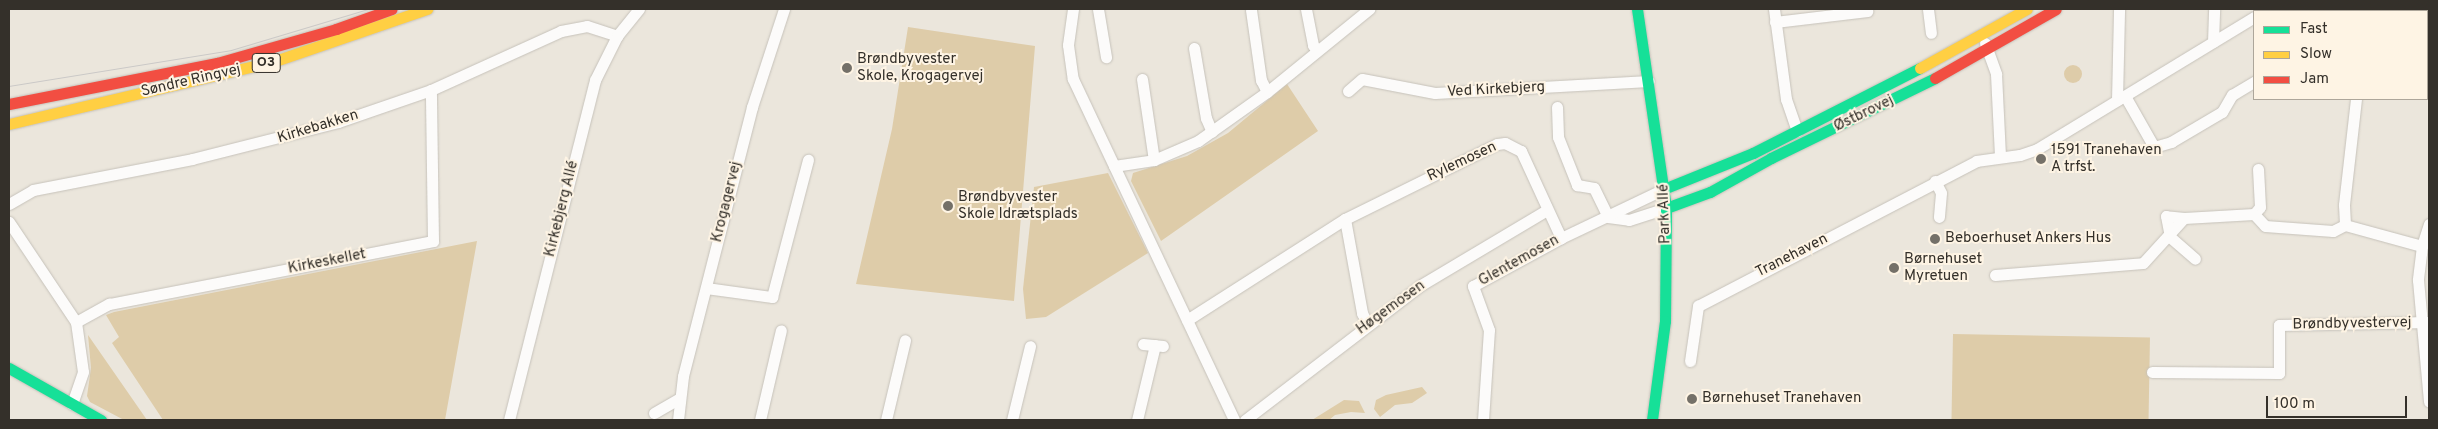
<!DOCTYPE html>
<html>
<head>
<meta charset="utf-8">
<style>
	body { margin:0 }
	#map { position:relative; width:2438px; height:429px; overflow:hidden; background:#ebe6dc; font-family:Overpass,sans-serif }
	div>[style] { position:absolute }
	.green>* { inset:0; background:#decca9; transform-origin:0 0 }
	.round { border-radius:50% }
	.roads { filter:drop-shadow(0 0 1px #c6c2ba) drop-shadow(0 0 1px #c6c2ba) }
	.street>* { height:11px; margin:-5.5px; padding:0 5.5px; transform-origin:5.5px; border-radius:5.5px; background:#fcfbfa }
	.fast>* { height:11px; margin:-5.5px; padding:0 5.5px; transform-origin:5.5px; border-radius:5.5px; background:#16e098 }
	.slow>* { height:11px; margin:-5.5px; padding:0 5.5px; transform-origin:5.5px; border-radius:5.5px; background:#ffcf43 }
	.jam>* { height:11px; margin:-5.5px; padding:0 5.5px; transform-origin:5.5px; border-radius:5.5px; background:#f24e42 }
	.tram>* { height:1px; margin:-0.5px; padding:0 0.5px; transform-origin:0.5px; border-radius:0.5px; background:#cbc9c7 }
	.dots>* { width:14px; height:14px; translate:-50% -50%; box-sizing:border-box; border:2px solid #fef4e4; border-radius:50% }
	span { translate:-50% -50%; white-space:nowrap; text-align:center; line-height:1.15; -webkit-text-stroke:4px #fef4e4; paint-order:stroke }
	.shield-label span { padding:1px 4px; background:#fef4e4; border:1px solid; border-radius:4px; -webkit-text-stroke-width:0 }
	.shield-label { font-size:14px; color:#34302a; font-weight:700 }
	.poi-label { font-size:15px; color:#34302a }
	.left { translate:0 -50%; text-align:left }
	.street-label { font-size:15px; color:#34302a }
	.frame { position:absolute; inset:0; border:10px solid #34302a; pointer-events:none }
	.legend { position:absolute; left:2253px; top:10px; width:175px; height:90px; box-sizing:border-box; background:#fef4e4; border:1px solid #ada69a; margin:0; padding:6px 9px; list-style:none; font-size:15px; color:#34302a }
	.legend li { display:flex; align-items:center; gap:10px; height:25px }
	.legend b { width:25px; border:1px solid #ada69a }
	.scale { position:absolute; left:2266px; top:396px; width:141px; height:22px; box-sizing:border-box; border:2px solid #34302a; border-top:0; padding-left:6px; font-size:15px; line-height:18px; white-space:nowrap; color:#34302a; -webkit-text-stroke:4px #fef4e4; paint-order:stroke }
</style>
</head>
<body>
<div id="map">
	<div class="green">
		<i style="clip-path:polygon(908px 27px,1035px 46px,1014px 301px,856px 284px,892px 129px)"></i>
		<i class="round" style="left:2064px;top:65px;width:18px;height:18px"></i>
		<i style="clip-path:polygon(1287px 84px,1318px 131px,1161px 241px,1131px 181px,1133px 173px,1187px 156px,1228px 133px)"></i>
		<i style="clip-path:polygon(1108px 173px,1148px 253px,1046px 317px,1026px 319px,1023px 289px,1034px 187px)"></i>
		<i style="clip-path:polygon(477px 241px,445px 420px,163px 420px,112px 343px,119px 337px,106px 315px,114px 312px)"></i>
		<i style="left:1953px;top:334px;width:197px;height:86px;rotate:1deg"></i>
		<i style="clip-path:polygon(88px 335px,147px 420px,124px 420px,90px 402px,87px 396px,91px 368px)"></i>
		<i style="clip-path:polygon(1422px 387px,1427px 393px,1412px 403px,1395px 405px,1380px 417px,1374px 409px,1376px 400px,1386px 395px)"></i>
		<i style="clip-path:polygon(1344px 400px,1359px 401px,1365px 413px,1351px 412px,1335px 415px,1329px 420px,1312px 420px)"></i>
	</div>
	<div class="roads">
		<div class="street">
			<i style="left:1073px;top:9px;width:36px;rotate:98deg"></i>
			<i style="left:1068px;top:45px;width:34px;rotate:82deg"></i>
			<i style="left:1073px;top:79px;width:377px;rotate:64.7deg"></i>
			<i style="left:1098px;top:9px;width:49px;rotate:80.5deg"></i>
			<i style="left:1306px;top:9px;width:37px;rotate:79deg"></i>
			<i style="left:1313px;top:45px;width:7px;rotate:56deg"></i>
			<i style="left:1774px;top:9px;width:91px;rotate:82.4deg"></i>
			<i style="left:1786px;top:99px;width:34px;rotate:71deg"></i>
			<i style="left:1928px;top:9px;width:24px;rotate:83deg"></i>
			<i style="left:2294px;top:9px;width:3px;rotate:45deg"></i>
			<i style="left:2326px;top:9px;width:2px;rotate:63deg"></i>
			<i style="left:1251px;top:10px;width:71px;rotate:81.9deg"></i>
			<i style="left:1261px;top:80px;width:13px;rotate:63deg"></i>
			<i style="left:2265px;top:11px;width:4px;rotate:-27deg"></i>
			<i style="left:2380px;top:11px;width:2px;rotate:-90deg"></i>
			<i style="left:1775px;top:22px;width:93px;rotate:-6.8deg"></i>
			<i style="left:2213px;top:42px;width:33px;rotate:-88deg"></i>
			<i style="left:1985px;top:43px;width:33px;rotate:70deg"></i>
			<i style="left:1996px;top:74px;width:83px;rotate:87.2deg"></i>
			<i style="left:1194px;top:48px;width:71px;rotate:80.3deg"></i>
			<i style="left:1206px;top:118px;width:15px;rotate:67deg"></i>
			<i style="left:1142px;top:79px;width:82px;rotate:81.6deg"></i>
			<i style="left:1348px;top:91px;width:18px;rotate:-41deg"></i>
			<i style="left:1362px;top:79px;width:74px;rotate:10.9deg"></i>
			<i style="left:1435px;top:93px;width:214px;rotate:-3.2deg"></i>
			<i style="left:2125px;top:96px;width:59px;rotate:60.4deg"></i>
			<i style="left:2154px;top:147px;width:18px;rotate:-16deg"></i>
			<i style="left:2171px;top:142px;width:59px;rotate:-30.5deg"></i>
			<i style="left:2222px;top:112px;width:20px;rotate:-60deg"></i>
			<i style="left:2232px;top:95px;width:26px;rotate:-31deg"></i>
			<i style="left:2356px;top:99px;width:107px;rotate:96.5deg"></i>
			<i style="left:2344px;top:205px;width:20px;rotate:87deg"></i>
			<i style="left:2345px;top:225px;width:80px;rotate:15.3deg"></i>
			<i style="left:2117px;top:100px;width:91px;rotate:-88.7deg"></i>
			<i style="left:1557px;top:107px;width:30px;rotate:88deg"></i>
			<i style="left:1558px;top:137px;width:52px;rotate:68.4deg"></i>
			<i style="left:1577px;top:185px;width:17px;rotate:10deg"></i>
			<i style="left:1594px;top:188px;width:32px;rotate:64deg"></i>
			<i style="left:1114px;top:166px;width:40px;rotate:-8.5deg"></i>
			<i style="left:1154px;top:160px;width:48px;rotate:-23.4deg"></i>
			<i style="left:1198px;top:141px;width:85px;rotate:-35.4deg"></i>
			<i style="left:1267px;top:92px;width:132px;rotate:-39.1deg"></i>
			<i style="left:1935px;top:181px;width:13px;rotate:63deg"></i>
			<i style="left:1941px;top:193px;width:24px;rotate:95deg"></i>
			<i style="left:9px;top:204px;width:28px;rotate:-30deg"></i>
			<i style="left:33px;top:190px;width:162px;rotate:-11deg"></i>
			<i style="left:192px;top:159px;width:151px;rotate:-14.2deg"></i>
			<i style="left:338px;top:122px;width:98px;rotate:-19deg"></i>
			<i style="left:431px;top:90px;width:143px;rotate:-24.4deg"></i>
			<i style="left:561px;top:31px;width:26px;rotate:-11deg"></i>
			<i style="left:587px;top:26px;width:32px;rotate:18deg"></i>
			<i style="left:2254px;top:214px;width:9px;rotate:-49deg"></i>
			<i style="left:2260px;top:207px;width:38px;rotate:-93deg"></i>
			<i style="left:1608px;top:217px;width:21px;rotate:8deg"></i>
			<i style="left:1629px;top:220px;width:39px;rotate:-18deg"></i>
			<i style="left:2184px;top:218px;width:18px;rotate:-174deg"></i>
			<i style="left:2166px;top:216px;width:21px;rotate:79deg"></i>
			<i style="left:2170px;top:237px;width:33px;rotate:41deg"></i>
			<i style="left:1345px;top:219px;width:96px;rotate:79.7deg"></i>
			<i style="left:1362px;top:313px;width:11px;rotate:63deg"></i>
			<i style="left:9px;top:222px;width:120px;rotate:56.2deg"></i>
			<i style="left:76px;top:322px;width:50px;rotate:82deg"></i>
			<i style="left:83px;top:372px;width:34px;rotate:109deg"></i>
			<i style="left:2429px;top:224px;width:23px;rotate:108deg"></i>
			<i style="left:2422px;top:246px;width:34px;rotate:97deg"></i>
			<i style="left:2418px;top:280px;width:122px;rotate:84.8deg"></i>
			<i style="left:1995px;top:275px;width:148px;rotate:-4.6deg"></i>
			<i style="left:2143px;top:263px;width:61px;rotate:-47.7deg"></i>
			<i style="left:2184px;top:218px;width:70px;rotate:-3.3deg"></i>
			<i style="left:2254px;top:214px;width:16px;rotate:47deg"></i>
			<i style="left:2265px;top:226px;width:68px;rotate:4.2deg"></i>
			<i style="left:2333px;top:231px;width:13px;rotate:-27deg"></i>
			<i style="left:706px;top:288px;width:67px;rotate:7.8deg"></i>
			<i style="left:772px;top:297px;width:142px;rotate:-75.3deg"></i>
			<i style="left:1187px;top:320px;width:188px;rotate:-32.6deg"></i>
			<i style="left:1345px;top:219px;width:169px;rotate:-26.3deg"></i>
			<i style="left:1497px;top:144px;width:8px;rotate:-7deg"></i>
			<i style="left:1505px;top:143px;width:18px;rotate:27deg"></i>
			<i style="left:1521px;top:151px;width:96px;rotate:65.3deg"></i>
			<i style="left:76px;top:322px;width:38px;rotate:-29deg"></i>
			<i style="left:109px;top:304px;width:330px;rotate:-11deg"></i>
			<i style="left:433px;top:241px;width:151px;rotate:-90.8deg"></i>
			<i style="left:1143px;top:344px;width:20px;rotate:6deg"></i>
			<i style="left:1690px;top:361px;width:56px;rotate:-81.7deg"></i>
			<i style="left:1698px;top:306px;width:314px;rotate:-27.5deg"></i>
			<i style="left:1976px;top:161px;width:44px;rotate:-7.8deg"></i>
			<i style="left:2020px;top:155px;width:18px;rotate:-19deg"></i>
			<i style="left:2037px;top:149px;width:254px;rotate:-31.3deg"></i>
			<i style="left:2152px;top:372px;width:127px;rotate:0.5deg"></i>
			<i style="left:2279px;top:373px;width:48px;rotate:-90deg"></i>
			<i style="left:2279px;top:325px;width:150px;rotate:-1.1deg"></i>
			<i style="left:654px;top:413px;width:30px;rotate:-30deg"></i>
			<i style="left:509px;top:420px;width:351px;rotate:-75.8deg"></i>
			<i style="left:595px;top:80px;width:49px;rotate:-63.4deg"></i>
			<i style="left:617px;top:36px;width:35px;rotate:-51deg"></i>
			<i style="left:678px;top:420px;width:44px;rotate:-83.5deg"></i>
			<i style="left:683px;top:376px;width:278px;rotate:-75.6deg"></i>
			<i style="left:752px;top:107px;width:103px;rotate:-71.9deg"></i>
			<i style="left:760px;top:420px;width:92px;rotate:-76.9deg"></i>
			<i style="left:886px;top:420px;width:82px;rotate:-76.6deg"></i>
			<i style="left:1012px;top:420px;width:76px;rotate:-76.3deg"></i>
			<i style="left:1137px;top:420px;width:77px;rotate:-76.5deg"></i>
			<i style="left:1245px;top:420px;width:222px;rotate:-37.5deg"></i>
			<i style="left:1421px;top:285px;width:147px;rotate:-30.8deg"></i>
			<i style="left:1483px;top:420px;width:90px;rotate:-86.2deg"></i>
			<i style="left:1489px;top:330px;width:47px;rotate:-110deg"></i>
			<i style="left:1473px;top:286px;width:100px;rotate:-28.6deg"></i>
			<i style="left:1561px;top:238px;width:116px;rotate:-25.5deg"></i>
		</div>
		<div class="fast">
			<i style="left:1637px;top:9px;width:201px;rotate:81.7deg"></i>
			<i style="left:1666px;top:208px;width:113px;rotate:90.5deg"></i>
			<i style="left:1665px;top:321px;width:100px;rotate:97.5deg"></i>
			<i style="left:1666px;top:188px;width:94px;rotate:-21.9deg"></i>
			<i style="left:1753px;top:153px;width:187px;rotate:-27deg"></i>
			<i style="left:1666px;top:208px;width:47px;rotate:-20deg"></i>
			<i style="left:1710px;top:192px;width:70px;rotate:-29.1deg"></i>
			<i style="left:1771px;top:158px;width:182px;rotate:-26deg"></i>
			<i style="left:9px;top:368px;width:106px;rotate:29.5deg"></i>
		</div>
		<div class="slow">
			<i style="left:1920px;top:68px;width:122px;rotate:-28.9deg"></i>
			<i style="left:9px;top:124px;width:273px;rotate:-13.3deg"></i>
			<i style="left:275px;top:61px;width:161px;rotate:-18.9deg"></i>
		</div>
		<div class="jam">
			<i style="left:1935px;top:78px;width:139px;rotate:-29.7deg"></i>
			<i style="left:9px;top:104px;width:212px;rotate:-11.2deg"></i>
			<i style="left:217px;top:63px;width:124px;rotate:-15.9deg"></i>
			<i style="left:336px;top:29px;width:59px;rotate:-19.7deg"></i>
		</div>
	</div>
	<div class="tram">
		<i style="left:9px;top:86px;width:225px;rotate:-9.2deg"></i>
		<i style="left:231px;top:50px;width:143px;rotate:-16.7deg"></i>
	</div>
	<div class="dots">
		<i style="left:847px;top:68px;background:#747068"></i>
		<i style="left:2041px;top:159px;background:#747068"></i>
		<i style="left:948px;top:206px;background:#747068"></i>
		<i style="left:1935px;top:239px;background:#747068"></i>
		<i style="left:1894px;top:268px;background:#747068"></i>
		<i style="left:1692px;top:399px;background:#747068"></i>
	</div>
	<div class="shield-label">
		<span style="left:266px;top:63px">O3</span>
	</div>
	<div class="poi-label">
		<span class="left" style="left:857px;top:68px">Brøndbyvester<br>Skole, Krogagervej</span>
		<span class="left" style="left:2051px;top:159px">1591 Tranehaven<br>A trfst.</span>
		<span class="left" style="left:958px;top:206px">Brøndbyvester<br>Skole Idrætsplads</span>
		<span class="left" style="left:1945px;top:239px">Beboerhuset Ankers Hus</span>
		<span class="left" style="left:1904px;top:268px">Børnehuset<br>Myretuen</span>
		<span class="left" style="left:1702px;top:399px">Børnehuset Tranehaven</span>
	</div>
	<div class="street-label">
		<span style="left:191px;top:81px;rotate:-13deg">Søndre Ringvej</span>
		<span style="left:1496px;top:90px;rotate:-3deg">Ved Kirkebjerg</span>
		<span style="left:1864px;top:114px;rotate:-26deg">Østbrovej</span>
		<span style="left:318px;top:127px;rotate:-17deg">Kirkebakken</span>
		<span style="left:1462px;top:162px;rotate:-25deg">Rylemosen</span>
		<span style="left:727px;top:202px;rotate:-76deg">Krogagervej</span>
		<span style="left:562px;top:209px;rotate:-76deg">Kirkebjerg Allé</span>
		<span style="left:1665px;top:214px;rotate:-92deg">Park Allé</span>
		<span style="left:1792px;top:256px;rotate:-27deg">Tranehaven</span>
		<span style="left:1519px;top:261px;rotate:-29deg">Glentemosen</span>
		<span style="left:327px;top:262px;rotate:-11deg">Kirkeskellet</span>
		<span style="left:1391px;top:308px;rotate:-36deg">Høgemosen</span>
		<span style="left:2352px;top:324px;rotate:-1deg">Brøndbyvestervej</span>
	</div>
	<div class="frame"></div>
	<ul class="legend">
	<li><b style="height:6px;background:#16e098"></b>Fast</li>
	<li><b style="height:6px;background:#ffcf43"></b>Slow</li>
	<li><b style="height:6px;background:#f24e42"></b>Jam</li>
	</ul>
	<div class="scale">100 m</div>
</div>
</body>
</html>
